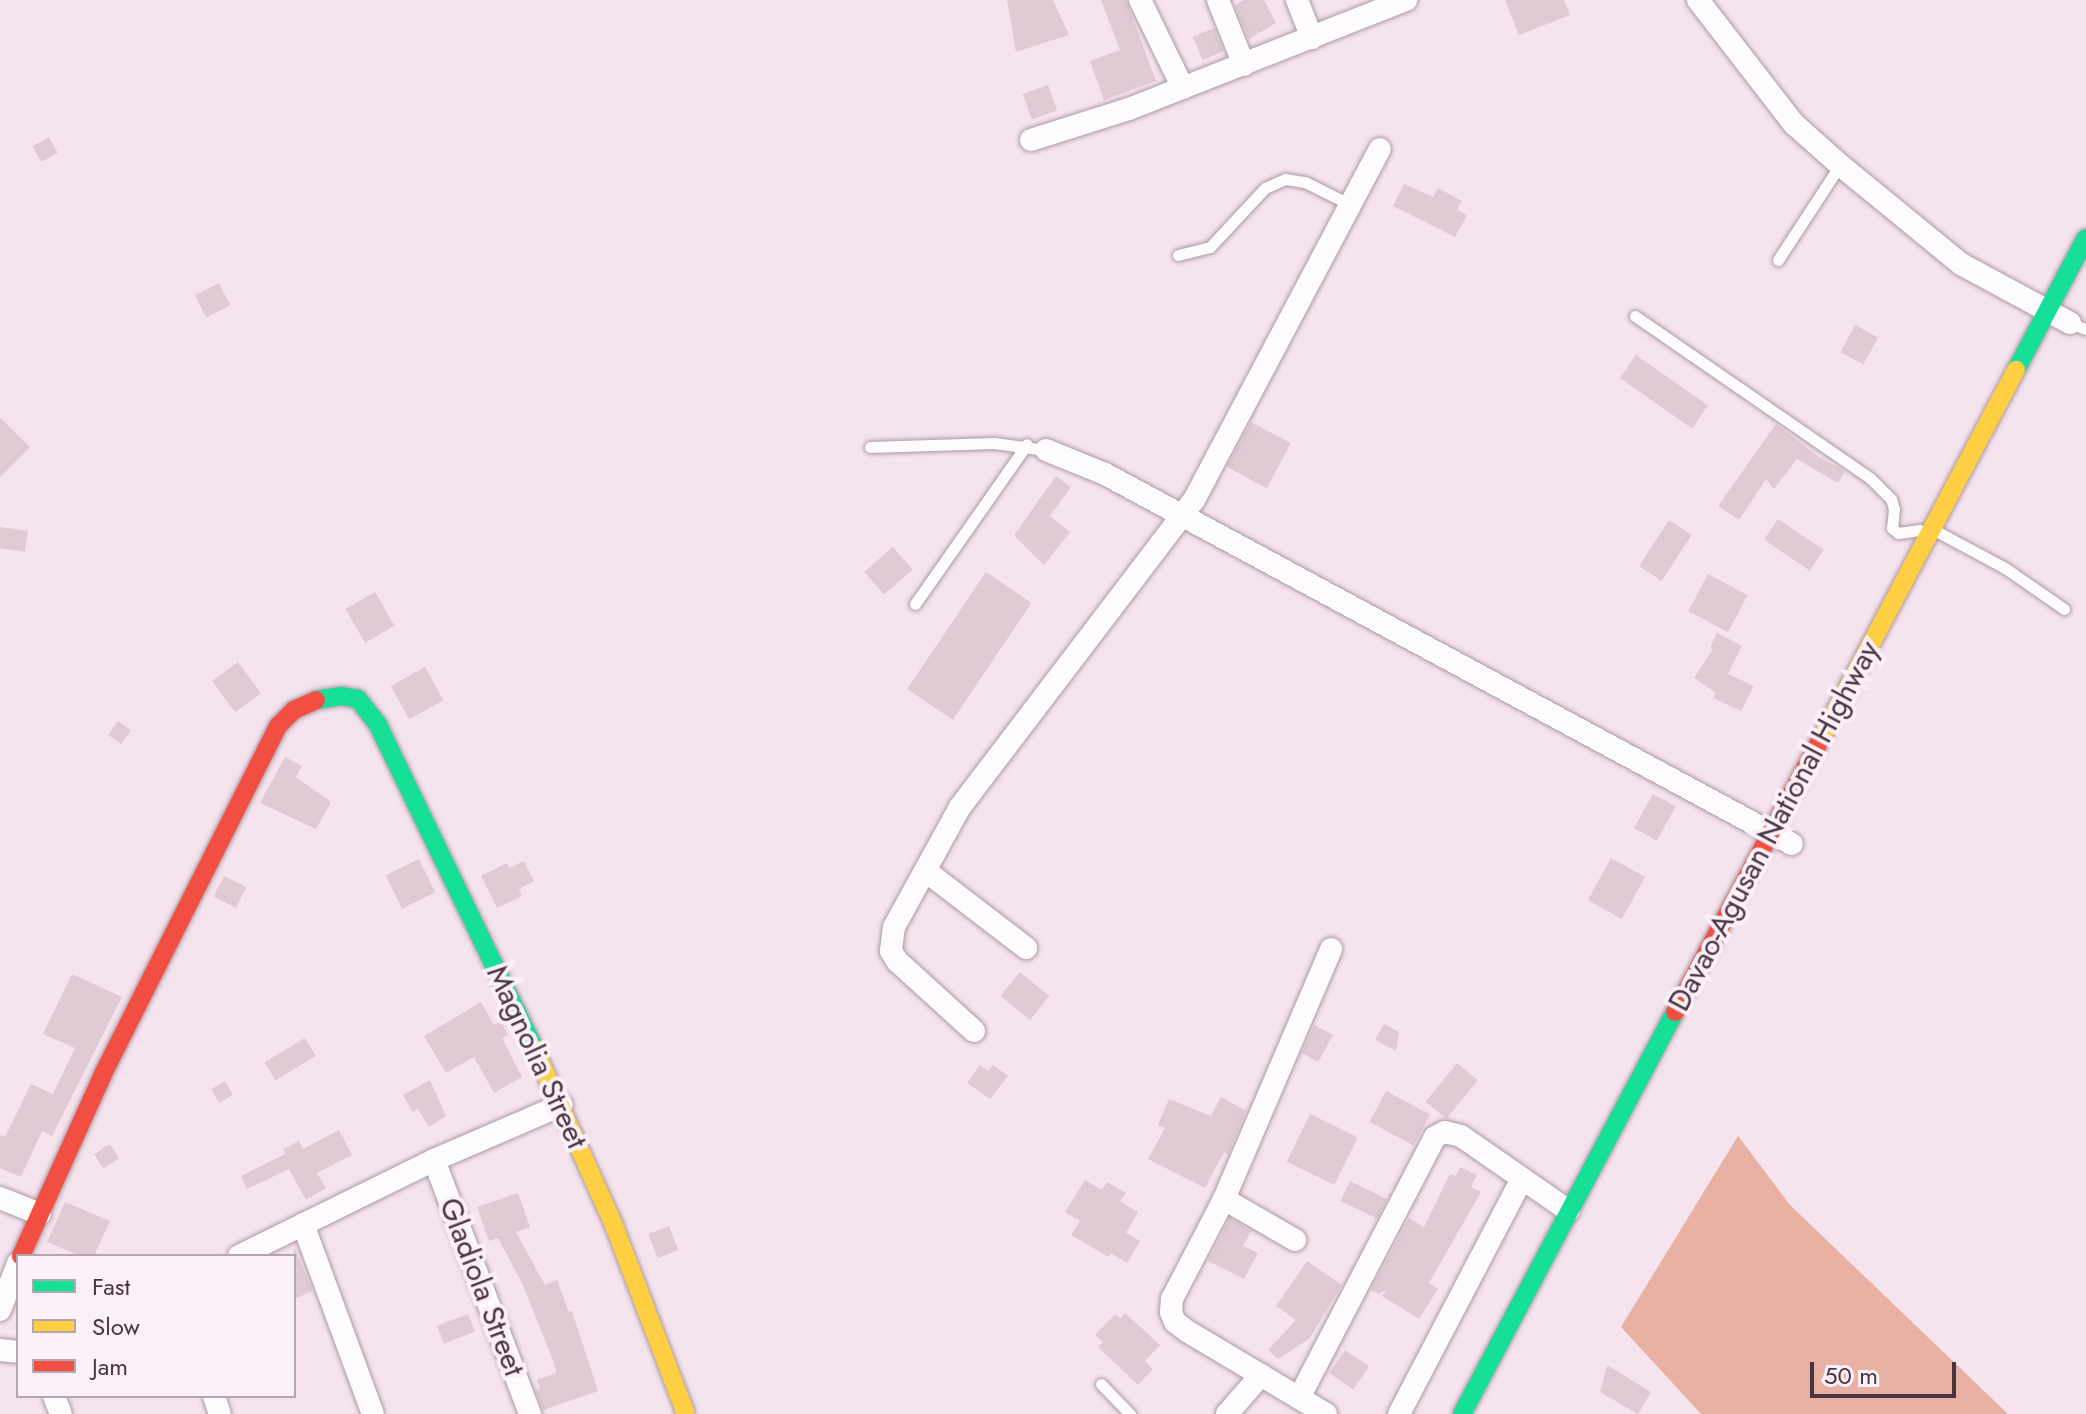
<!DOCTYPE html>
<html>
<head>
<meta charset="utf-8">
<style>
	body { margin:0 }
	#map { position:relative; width:2086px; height:1414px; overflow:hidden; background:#f5e3ee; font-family:Jost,sans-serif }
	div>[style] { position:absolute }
	.forest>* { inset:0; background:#e9b0a4 }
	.building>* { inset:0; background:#e0cbd4; transform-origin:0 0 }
	.roads { filter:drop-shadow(0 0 2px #ab9aa5) drop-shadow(0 0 2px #ab9aa5) }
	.lane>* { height:11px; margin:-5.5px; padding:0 5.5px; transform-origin:5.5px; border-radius:5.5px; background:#fefbfc }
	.street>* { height:22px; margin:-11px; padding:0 11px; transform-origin:11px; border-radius:11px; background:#fefbfc }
	.fast>* { height:18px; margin:-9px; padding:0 9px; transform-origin:9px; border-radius:9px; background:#16e098 }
	.slow>* { height:18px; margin:-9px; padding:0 9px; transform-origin:9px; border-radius:9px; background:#ffcf43 }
	.jam>* { height:18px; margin:-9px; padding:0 9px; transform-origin:9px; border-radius:9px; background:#f24e42 }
	span { translate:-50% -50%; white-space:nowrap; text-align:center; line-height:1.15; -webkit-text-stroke:8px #fbf0f7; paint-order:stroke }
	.street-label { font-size:30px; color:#493442 }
	.legend { position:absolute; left:16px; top:1254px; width:280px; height:144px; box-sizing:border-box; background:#fbf0f7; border:2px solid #b4a5af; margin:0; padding:10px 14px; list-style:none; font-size:24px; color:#493442 }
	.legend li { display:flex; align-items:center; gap:16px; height:40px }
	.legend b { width:40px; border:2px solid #b4a5af }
	.scale { position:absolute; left:1810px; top:1362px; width:146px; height:36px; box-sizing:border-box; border:4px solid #493442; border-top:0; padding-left:10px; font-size:24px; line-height:28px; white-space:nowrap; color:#493442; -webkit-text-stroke:6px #fbf0f7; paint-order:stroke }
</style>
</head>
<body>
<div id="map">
	<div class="forest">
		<i style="clip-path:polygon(1738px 1136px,1790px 1205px,2008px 1414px,1701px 1414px,1621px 1327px)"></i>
	</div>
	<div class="building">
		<i style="clip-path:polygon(1007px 0,1053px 0,1069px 35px,1016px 52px)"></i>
		<i style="clip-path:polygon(1101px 0,1126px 0,1156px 81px,1104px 100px,1090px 61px,1120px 50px)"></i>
		<i style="clip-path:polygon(1244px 0,1264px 0,1276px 23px,1249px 39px,1235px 5px)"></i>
		<i style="clip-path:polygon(1505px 0,1564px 0,1570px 15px,1519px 35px)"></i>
		<i style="left:1214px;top:28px;width:25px;height:23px;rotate:67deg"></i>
		<i style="left:1048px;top:85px;width:27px;height:27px;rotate:70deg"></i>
		<i style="left:49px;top:137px;width:18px;height:19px;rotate:61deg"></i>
		<i style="clip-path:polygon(1404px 184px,1433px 197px,1438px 188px,1462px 201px,1457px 210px,1467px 215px,1455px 237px,1393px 206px)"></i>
		<i style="left:219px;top:283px;width:25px;height:27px;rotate:63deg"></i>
		<i style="left:1855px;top:325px;width:26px;height:31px;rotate:28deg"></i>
		<i style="left:1636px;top:355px;width:88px;height:28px;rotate:35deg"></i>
		<i style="clip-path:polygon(0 417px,30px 447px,0 477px)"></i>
		<i style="left:1251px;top:422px;width:45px;height:51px;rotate:28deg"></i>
		<i style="clip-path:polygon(1776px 424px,1819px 457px,1845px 471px,1838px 483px,1797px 459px,1774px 489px,1766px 479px,1739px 520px,1718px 506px)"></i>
		<i style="clip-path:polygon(1056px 476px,1071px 487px,1050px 516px,1070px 532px,1044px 565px,1014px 535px)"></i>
		<i style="left:1778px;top:519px;width:55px;height:25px;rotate:34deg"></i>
		<i style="left:1669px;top:520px;width:27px;height:55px;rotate:33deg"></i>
		<i style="left:0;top:527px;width:28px;height:21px;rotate:8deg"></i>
		<i style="left:893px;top:547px;width:30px;height:38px;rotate:49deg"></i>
		<i style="left:986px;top:572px;width:55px;height:141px;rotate:34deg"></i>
		<i style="left:1708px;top:574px;width:45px;height:42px;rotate:28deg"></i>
		<i style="left:375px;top:592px;width:39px;height:34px;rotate:60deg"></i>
		<i style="clip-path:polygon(1717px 633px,1742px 646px,1728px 674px,1754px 686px,1741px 711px,1713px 698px,1716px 693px,1694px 678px,1713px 649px,1710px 648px)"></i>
		<i style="left:238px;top:662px;width:39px;height:32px;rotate:54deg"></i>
		<i style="left:425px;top:667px;width:38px;height:39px;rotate:61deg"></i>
		<i style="left:118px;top:721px;width:16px;height:17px;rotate:35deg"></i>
		<i style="clip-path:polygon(285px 757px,302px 766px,296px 777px,331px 802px,316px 829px,260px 803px)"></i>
		<i style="left:1653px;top:794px;width:26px;height:39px;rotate:29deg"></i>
		<i style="left:1611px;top:858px;width:39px;height:48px;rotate:29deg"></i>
		<i style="left:419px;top:859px;width:37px;height:37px;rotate:64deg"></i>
		<i style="clip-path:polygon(524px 861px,534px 881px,519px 889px,522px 896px,497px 908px,481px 876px,507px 863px,509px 868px)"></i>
		<i style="left:224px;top:876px;width:25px;height:23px;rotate:27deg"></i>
		<i style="left:1020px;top:972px;width:38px;height:31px;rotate:39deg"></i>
		<i style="clip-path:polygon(72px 974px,122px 997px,52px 1136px,42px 1131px,21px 1177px,0 1168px,0 1135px,5px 1137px,31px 1084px,53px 1094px,75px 1048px,43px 1034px)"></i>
		<i style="clip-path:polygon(481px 1002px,494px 1025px,501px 1021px,508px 1035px,502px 1038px,522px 1077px,494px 1093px,474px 1057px,446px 1073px,424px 1036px)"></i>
		<i style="clip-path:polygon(1384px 1024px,1399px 1032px,1396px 1051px,1375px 1040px)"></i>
		<i style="clip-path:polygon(1314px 1025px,1333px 1035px,1318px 1062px,1302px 1053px)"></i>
		<i style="left:305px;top:1038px;width:21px;height:47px;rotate:59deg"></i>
		<i style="left:1457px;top:1063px;width:27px;height:50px;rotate:39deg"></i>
		<i style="clip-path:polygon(980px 1065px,988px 1071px,993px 1065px,1008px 1076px,990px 1099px,967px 1083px)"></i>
		<i style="clip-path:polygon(430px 1080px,446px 1116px,429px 1127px,418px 1109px,413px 1112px,403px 1095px)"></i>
		<i style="left:225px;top:1081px;width:16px;height:16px;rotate:60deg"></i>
		<i style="left:1386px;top:1091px;width:50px;height:35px;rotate:28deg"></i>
		<i style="clip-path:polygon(1221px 1097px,1246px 1111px,1228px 1154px,1224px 1152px,1205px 1188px,1148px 1159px,1165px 1128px,1158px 1125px,1169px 1099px,1211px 1116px)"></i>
		<i style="left:1310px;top:1114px;width:53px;height:53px;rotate:26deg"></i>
		<i style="clip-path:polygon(339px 1130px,352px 1155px,317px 1173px,326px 1188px,306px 1200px,289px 1169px,247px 1189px,241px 1176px,285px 1154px,283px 1149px,299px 1141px,303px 1149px)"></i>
		<i style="left:110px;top:1144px;width:17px;height:19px;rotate:57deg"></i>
		<i style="clip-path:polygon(1460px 1167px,1477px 1175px,1471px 1187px,1481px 1192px,1429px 1283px,1438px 1289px,1419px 1319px,1382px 1296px,1387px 1289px,1379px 1294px,1371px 1290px,1409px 1218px,1424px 1227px,1450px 1174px,1456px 1176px)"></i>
		<i style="clip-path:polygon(1085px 1180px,1102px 1190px,1107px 1182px,1126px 1193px,1120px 1201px,1138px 1212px,1126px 1233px,1140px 1241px,1127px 1263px,1111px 1253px,1108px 1257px,1071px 1235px,1080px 1221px,1065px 1212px)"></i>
		<i style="left:1350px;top:1181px;width:41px;height:22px;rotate:26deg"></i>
		<i style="clip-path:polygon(518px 1193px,530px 1227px,516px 1232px,545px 1285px,557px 1280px,569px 1312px,572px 1311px,598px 1391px,543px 1410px,536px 1391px,540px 1389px,537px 1380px,556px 1373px,554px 1363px,522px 1283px,498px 1238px,489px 1241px,477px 1207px)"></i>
		<i style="clip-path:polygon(65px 1202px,110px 1221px,94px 1256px,81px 1256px,47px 1242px)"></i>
		<i style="clip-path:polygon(1230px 1218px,1251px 1231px,1243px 1246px,1258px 1253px,1244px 1279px,1208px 1261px)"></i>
		<i style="left:669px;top:1226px;width:26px;height:22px;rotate:69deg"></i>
		<i style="clip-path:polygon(294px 1247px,313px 1291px,294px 1299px)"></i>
		<i style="clip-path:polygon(1307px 1261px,1342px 1285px,1309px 1339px,1278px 1359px,1268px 1350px,1296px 1320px,1276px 1306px)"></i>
		<i style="clip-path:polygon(1125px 1313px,1160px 1345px,1145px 1361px,1153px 1369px,1138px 1385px,1098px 1347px,1103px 1342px,1095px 1335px,1115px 1314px,1120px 1318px)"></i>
		<i style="left:468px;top:1314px;width:19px;height:33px;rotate:69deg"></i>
		<i style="left:1345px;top:1350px;width:29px;height:28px;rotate:34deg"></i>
		<i style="clip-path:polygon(1607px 1365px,1651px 1392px,1638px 1414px,1600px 1392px)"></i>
	</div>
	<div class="roads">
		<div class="lane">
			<i style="left:1178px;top:255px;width:33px;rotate:-14deg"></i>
			<i style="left:1210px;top:247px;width:81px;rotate:-47deg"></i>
			<i style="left:1265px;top:188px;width:22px;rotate:-24deg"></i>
			<i style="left:1285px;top:179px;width:20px;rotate:9deg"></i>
			<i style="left:1305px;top:182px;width:51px;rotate:26.6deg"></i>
			<i style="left:1778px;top:260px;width:113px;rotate:-56.9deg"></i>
			<i style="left:1635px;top:316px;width:285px;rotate:34.6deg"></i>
			<i style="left:1870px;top:478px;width:30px;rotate:45deg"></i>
			<i style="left:1891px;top:499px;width:10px;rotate:73deg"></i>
			<i style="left:1894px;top:509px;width:19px;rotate:96deg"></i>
			<i style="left:1892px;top:528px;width:8px;rotate:40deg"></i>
			<i style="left:1898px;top:533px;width:22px;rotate:-8deg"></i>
			<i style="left:2070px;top:323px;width:17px;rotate:21deg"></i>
			<i style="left:870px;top:447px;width:124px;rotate:-1.8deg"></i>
			<i style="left:994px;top:443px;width:52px;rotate:7.7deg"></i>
			<i style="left:1936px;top:531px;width:78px;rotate:28.2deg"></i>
			<i style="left:2005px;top:568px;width:72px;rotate:34.8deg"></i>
			<i style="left:915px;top:604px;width:195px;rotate:-55deg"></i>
			<i style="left:1101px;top:1384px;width:42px;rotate:46deg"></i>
		</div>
		<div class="street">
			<i style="left:1140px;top:0;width:98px;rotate:64deg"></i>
			<i style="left:1218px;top:0;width:70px;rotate:68.2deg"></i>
			<i style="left:1297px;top:0;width:41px;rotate:68.5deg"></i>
			<i style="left:1698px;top:0;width:157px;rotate:52.3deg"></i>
			<i style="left:1794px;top:124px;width:62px;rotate:41.7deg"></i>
			<i style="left:1840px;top:165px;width:156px;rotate:39.3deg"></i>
			<i style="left:1961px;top:264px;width:124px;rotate:28.4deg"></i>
			<i style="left:1031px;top:140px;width:103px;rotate:-17.6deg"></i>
			<i style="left:1129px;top:109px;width:298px;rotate:-21.5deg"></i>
			<i style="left:1046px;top:450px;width:64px;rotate:22.1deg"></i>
			<i style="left:1105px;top:474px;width:780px;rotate:28.31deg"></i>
			<i style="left:927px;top:872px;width:125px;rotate:37.5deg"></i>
			<i style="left:974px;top:1031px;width:104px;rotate:-137.7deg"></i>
			<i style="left:897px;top:961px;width:12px;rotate:-121deg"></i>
			<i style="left:891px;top:951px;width:24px;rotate:-83deg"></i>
			<i style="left:894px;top:927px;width:137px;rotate:-61.2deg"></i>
			<i style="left:960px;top:807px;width:386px;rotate:-52.7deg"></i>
			<i style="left:1194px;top:500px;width:397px;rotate:-62.1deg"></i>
			<i style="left:434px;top:1160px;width:272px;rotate:69.3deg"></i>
			<i style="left:0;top:1198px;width:43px;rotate:21.8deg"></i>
			<i style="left:1224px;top:1199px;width:82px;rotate:30deg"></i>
			<i style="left:303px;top:1224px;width:202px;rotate:69.8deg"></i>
			<i style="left:239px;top:1256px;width:217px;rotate:-26.2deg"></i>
			<i style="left:434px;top:1160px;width:139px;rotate:-23.3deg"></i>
			<i style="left:0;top:1310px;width:50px;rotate:-69deg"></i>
			<i style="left:0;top:1350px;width:18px;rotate:6deg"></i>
			<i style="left:54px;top:1396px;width:19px;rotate:69deg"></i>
			<i style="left:214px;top:1396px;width:19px;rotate:72deg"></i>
			<i style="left:1299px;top:1398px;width:294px;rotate:-62.5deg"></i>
			<i style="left:1435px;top:1137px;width:11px;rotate:-27deg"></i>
			<i style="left:1445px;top:1132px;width:16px;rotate:14deg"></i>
			<i style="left:1461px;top:1136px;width:131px;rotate:34.8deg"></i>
			<i style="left:1227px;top:1414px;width:52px;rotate:-48.9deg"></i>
			<i style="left:1326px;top:1414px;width:162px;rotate:-149.2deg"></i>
			<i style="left:1187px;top:1331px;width:15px;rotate:-143deg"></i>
			<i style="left:1175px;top:1322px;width:11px;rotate:-112deg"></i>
			<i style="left:1171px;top:1312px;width:13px;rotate:-86deg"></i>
			<i style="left:1172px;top:1299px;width:113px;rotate:-62.5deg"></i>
			<i style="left:1224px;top:1199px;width:272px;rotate:-66.8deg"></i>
			<i style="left:1399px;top:1414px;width:265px;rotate:-62.4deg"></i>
		</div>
		<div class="fast">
			<i style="left:2016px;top:370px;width:149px;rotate:-62.1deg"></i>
			<i style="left:316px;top:700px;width:25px;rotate:-9deg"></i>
			<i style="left:341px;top:696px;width:17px;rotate:10deg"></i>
			<i style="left:358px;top:699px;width:33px;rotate:52deg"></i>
			<i style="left:378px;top:725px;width:359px;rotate:64.2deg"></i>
			<i style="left:1462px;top:1414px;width:455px;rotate:-62.1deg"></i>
		</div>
		<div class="slow">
			<i style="left:1820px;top:740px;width:419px;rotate:-62.1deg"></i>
			<i style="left:534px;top:1048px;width:192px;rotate:65.7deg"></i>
			<i style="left:613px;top:1223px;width:204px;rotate:69.1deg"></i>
		</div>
		<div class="jam">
			<i style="left:1675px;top:1012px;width:308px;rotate:-61.9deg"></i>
			<i style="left:21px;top:1256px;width:200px;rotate:-65.7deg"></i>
			<i style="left:103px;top:1074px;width:390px;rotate:-63.3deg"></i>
			<i style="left:278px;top:726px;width:23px;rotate:-45deg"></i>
			<i style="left:294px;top:710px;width:24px;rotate:-24deg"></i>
		</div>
	</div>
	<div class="street-label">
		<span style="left:1774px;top:826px;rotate:-62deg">Davao-Agusan National Highway</span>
		<span style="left:537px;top:1057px;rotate:65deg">Magnolia Street</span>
		<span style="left:482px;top:1287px;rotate:69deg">Gladiola Street</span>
	</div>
	<ul class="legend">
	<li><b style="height:10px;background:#16e098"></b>Fast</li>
	<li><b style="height:10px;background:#ffcf43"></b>Slow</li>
	<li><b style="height:10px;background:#f24e42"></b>Jam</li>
	</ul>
	<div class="scale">50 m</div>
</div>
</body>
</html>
